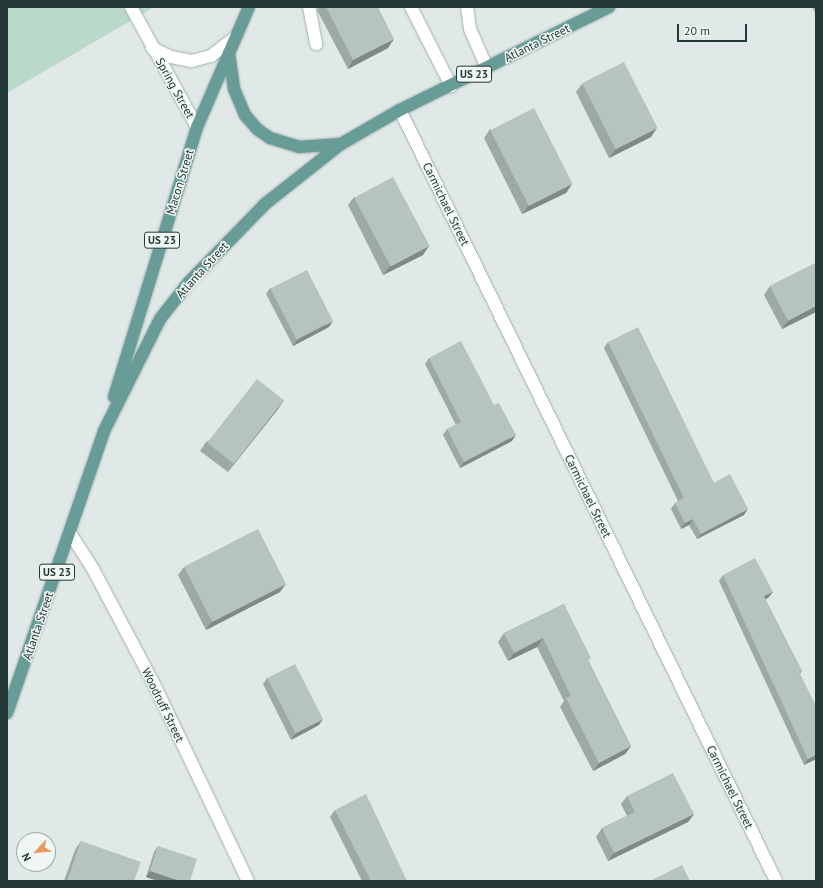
<!DOCTYPE html>
<html>
<head>
<meta charset="utf-8">
<style>
	body { margin:0 }
	#map { position:relative; width:823px; height:888px; overflow:hidden; background:#e0e9e7; font-family:"PT Sans",sans-serif }
	div>[style] { position:absolute }
	.green>* { inset:0; background:#bad9c8 }
	.roads { filter:drop-shadow(0 0 1px #a3b0ae) drop-shadow(0 0 1px #a3b0ae) }
	.lane>* { height:12px; margin:-6px; padding:0 6px; transform-origin:6px; border-radius:6px; background:#fff }
	.street>* { height:12px; margin:-6px; padding:0 6px; transform-origin:6px; border-radius:6px; background:#fff }
	.primary>* { height:12px; margin:-6px; padding:0 6px; transform-origin:6px; border-radius:6px; background:#679c97 }
	.wall>* { inset:0; background:#9ca9a5 }
	.shaded-wall>* { inset:0; background:#7f8986 }
	.building>* { inset:0; background:#b5c4c0; transform-origin:0 0 }
	span { translate:-50% -50%; white-space:nowrap; text-align:center; line-height:1.15; -webkit-text-stroke:3px #f0f6f4; paint-order:stroke }
	.shield-label span { padding:1px 3px; background:#f0f6f4; border:1px solid; border-radius:3px; -webkit-text-stroke-width:0 }
	.shield-label { font-size:11px; color:#223836; font-weight:700 }
	.street-label { font-size:12px; color:#223836 }
	.frame { position:absolute; inset:0; border:8px solid #223836; pointer-events:none }
	.north { position:absolute; left:16px; top:832px; width:40px; height:40px; box-sizing:border-box; background:#f0f6f4; border:1px solid #9eaaa8; border-radius:50%; rotate:243deg; font-size:11px; font-weight:700; line-height:16px; text-align:center; color:#223836 }
	.north::after { content:''; display:block; margin:auto; width:14px; height:18px; background:#e79960; clip-path:polygon(50% 0,100% 100%,50% 72%,0 100%) }
	.scale { position:absolute; left:677px; top:24px; width:70px; height:18px; box-sizing:border-box; border:2px solid #223836; border-top:0; padding-left:5px; font-size:12px; line-height:14px; white-space:nowrap; color:#223836; -webkit-text-stroke:3px #f0f6f4; paint-order:stroke }
</style>
</head>
<body>
<div id="map">
	<div class="green">
		<i style="clip-path:polygon(7px 7px,154px 7px,7px 93px)"></i>
	</div>
	<div class="roads">
		<div class="lane">
			<i style="left:309px;top:7px;width:38px;rotate:79deg"></i>
			<i style="left:411px;top:7px;width:89px;rotate:63.1deg"></i>
			<i style="left:467px;top:7px;width:22px;rotate:82deg"></i>
			<i style="left:470px;top:29px;width:43px;rotate:66.4deg"></i>
		</div>
		<div class="street">
			<i style="left:131px;top:7px;width:137px;rotate:61.2deg"></i>
			<i style="left:152px;top:48px;width:21px;rotate:25deg"></i>
			<i style="left:171px;top:57px;width:21px;rotate:11deg"></i>
			<i style="left:192px;top:61px;width:20px;rotate:-15deg"></i>
			<i style="left:211px;top:56px;width:29px;rotate:-38deg"></i>
			<i style="left:400px;top:110px;width:858px;rotate:64deg"></i>
			<i style="left:70px;top:533px;width:43px;rotate:57.4deg"></i>
			<i style="left:93px;top:569px;width:130px;rotate:62.1deg"></i>
			<i style="left:154px;top:684px;width:218px;rotate:64.5deg"></i>
		</div>
		<div class="primary">
			<i style="left:229px;top:53px;width:36px;rotate:82deg"></i>
			<i style="left:234px;top:89px;width:28px;rotate:67deg"></i>
			<i style="left:245px;top:115px;width:18px;rotate:49deg"></i>
			<i style="left:257px;top:129px;width:16px;rotate:35deg"></i>
			<i style="left:270px;top:138px;width:30px;rotate:17deg"></i>
			<i style="left:299px;top:147px;width:42px;rotate:-4.1deg"></i>
			<i style="left:114px;top:397px;width:282px;rotate:-72.9deg"></i>
			<i style="left:197px;top:127px;width:131px;rotate:-66.6deg"></i>
			<i style="left:7px;top:713px;width:298px;rotate:-71deg"></i>
			<i style="left:104px;top:431px;width:125px;rotate:-63.4deg"></i>
			<i style="left:160px;top:319px;width:47px;rotate:-51.9deg"></i>
			<i style="left:189px;top:282px;width:109px;rotate:-45.7deg"></i>
			<i style="left:265px;top:204px;width:97px;rotate:-38.3deg"></i>
			<i style="left:341px;top:144px;width:68px;rotate:-30deg"></i>
			<i style="left:400px;top:110px;width:233px;rotate:-26.2deg"></i>
		</div>
	</div>
	<div class="wall">
		<i style="clip-path:polygon(319px 7px,378px 7px,388px 48px,348px 69px,317px 10px)"></i>
		<i style="clip-path:polygon(812px 7px,816px 7px,816px 14px)"></i>
		<i style="clip-path:polygon(582px 84px,651px 137px,609px 158px,576px 92px)"></i>
		<i style="clip-path:polygon(490px 129px,572px 184px,566px 193px,522px 214px,484px 138px)"></i>
		<i style="clip-path:polygon(354px 197px,423px 255px,383px 275px,348px 205px)"></i>
		<i style="clip-path:polygon(816px 263px,816px 312px,782px 329px,764px 295px,770px 286px)"></i>
		<i style="clip-path:polygon(270px 288px,329px 327px,293px 346px,266px 294px)"></i>
		<i style="clip-path:polygon(608px 342px,714px 483px,744px 515px,697px 539px,689px 525px,681px 529px,671px 509px,675px 503px,678px 501px,604px 348px)"></i>
		<i style="clip-path:polygon(429px 358px,494px 405px,512px 441px,460px 468px,443px 435px,447px 429px,456px 425px,425px 364px)"></i>
		<i style="clip-path:polygon(284px 400px,278px 409px,228px 472px,200px 451px,206px 442px)"></i>
		<i style="clip-path:polygon(184px 567px,280px 592px,206px 630px,178px 575px)"></i>
		<i style="clip-path:polygon(723px 575px,773px 592px,768px 598px,765px 599px,802px 671px,800px 674px,816px 759px,804px 765px,719px 581px)"></i>
		<i style="clip-path:polygon(564px 604px,589px 662px,631px 746px,625px 754px,593px 771px,560px 707px,564px 701px,537px 647px,508px 661px,498px 642px,504px 633px)"></i>
		<i style="clip-path:polygon(267px 678px,319px 725px,291px 740px,263px 684px)"></i>
		<i style="clip-path:polygon(627px 796px,694px 814px,688px 822px,608px 861px,596px 837px,602px 828px,627px 816px,621px 804px)"></i>
		<i style="clip-path:polygon(335px 810px,407px 881px,362px 881px,330px 817px)"></i>
		<i style="clip-path:polygon(81px 841px,134px 881px,64px 881px,75px 850px)"></i>
		<i style="clip-path:polygon(158px 846px,190px 881px,158px 881px,146px 877px,154px 852px)"></i>
	</div>
	<div class="shaded-wall">
		<i style="clip-path:polygon(394px 39px,388px 48px,348px 69px,353px 60px)"></i>
		<i style="clip-path:polygon(657px 128px,651px 137px,609px 158px,615px 150px)"></i>
		<i style="clip-path:polygon(572px 184px,566px 193px,522px 214px,528px 206px)"></i>
		<i style="clip-path:polygon(429px 246px,423px 255px,383px 275px,389px 267px)"></i>
		<i style="clip-path:polygon(816px 306px,816px 312px,782px 329px,788px 321px)"></i>
		<i style="clip-path:polygon(333px 321px,329px 327px,293px 346px,297px 340px)"></i>
		<i style="clip-path:polygon(284px 400px,278px 409px,228px 472px,234px 464px)"></i>
		<i style="clip-path:polygon(516px 435px,512px 441px,460px 468px,464px 462px)"></i>
		<i style="clip-path:polygon(748px 509px,744px 515px,697px 539px,701px 534px)"></i>
		<i style="clip-path:polygon(693px 519px,689px 525px,681px 529px,685px 523px)"></i>
		<i style="clip-path:polygon(286px 584px,280px 592px,206px 630px,212px 621px)"></i>
		<i style="clip-path:polygon(773px 592px,768px 598px,760px 602px,764px 596px)"></i>
		<i style="clip-path:polygon(543px 638px,537px 647px,508px 661px,514px 653px)"></i>
		<i style="clip-path:polygon(323px 719px,319px 725px,291px 740px,295px 734px)"></i>
		<i style="clip-path:polygon(631px 746px,625px 754px,593px 771px,599px 763px)"></i>
		<i style="clip-path:polygon(816px 755px,816px 759px,804px 765px,808px 759px)"></i>
		<i style="clip-path:polygon(694px 814px,688px 822px,608px 861px,614px 853px)"></i>
		<i style="clip-path:polygon(150px 871px,180px 881px,158px 881px,146px 877px)"></i>
	</div>
	<div class="building">
		<i style="clip-path:polygon(326px 7px,378px 7px,394px 39px,353px 60px)"></i>
		<i style="left:624px;top:62px;width:74px;height:47px;rotate:63deg"></i>
		<i style="left:534px;top:108px;width:85px;height:49px;rotate:63deg"></i>
		<i style="left:393px;top:177px;width:78px;height:44px;rotate:62deg"></i>
		<i style="clip-path:polygon(816px 263px,816px 306px,788px 321px,770px 286px)"></i>
		<i style="left:307px;top:270px;width:57px;height:41px;rotate:63deg"></i>
		<i style="clip-path:polygon(638px 327px,714px 483px,730px 474px,748px 509px,701px 534px,693px 519px,685px 523px,675px 503px,684px 498px,608px 342px)"></i>
		<i style="clip-path:polygon(461px 341px,494px 405px,499px 403px,516px 435px,464px 462px,447px 429px,461px 422px,429px 358px)"></i>
		<i style="left:257px;top:379px;width:34px;height:81px;rotate:38deg"></i>
		<i style="left:258px;top:529px;width:62px;height:83px;rotate:63deg"></i>
		<i style="clip-path:polygon(755px 558px,773px 592px,764px 596px,802px 671px,799px 672px,816px 706px,816px 755px,808px 759px,723px 575px)"></i>
		<i style="clip-path:polygon(564px 604px,591px 658px,588px 660px,631px 746px,599px 763px,566px 698px,571px 696px,543px 638px,514px 653px,504px 633px)"></i>
		<i style="left:295px;top:664px;width:62px;height:31px;rotate:63deg"></i>
		<i style="clip-path:polygon(673px 773px,694px 814px,614px 853px,602px 828px,635px 812px,627px 796px)"></i>
		<i style="clip-path:polygon(366px 794px,407px 881px,371px 881px,335px 810px)"></i>
		<i style="clip-path:polygon(81px 841px,141px 862px,134px 881px,67px 881px)"></i>
		<i style="clip-path:polygon(158px 846px,197px 859px,190px 881px,180px 881px,150px 871px)"></i>
		<i style="clip-path:polygon(682px 865px,690px 881px,650px 881px)"></i>
	</div>
	<div class="shield-label">
		<span style="left:474px;top:74px">US 23</span>
		<span style="left:162px;top:240px">US 23</span>
		<span style="left:57px;top:572px">US 23</span>
	</div>
	<div class="street-label">
		<span style="left:537px;top:43px;rotate:-26deg">Atlanta Street</span>
		<span style="left:175px;top:88px;rotate:61deg">Spring Street</span>
		<span style="left:180px;top:182px;rotate:-73deg">Macon Street</span>
		<span style="left:446px;top:204px;rotate:64deg">Carmichael Street</span>
		<span style="left:202px;top:270px;rotate:-48deg">Atlanta Street</span>
		<span style="left:588px;top:496px;rotate:64deg">Carmichael Street</span>
		<span style="left:38px;top:626px;rotate:-71deg">Atlanta Street</span>
		<span style="left:163px;top:705px;rotate:64deg">Woodruff Street</span>
		<span style="left:730px;top:787px;rotate:64deg">Carmichael Street</span>
	</div>
	<div class="frame"></div>
	<div class="north">N</div>
	<div class="scale">20 m</div>
</div>
</body>
</html>
